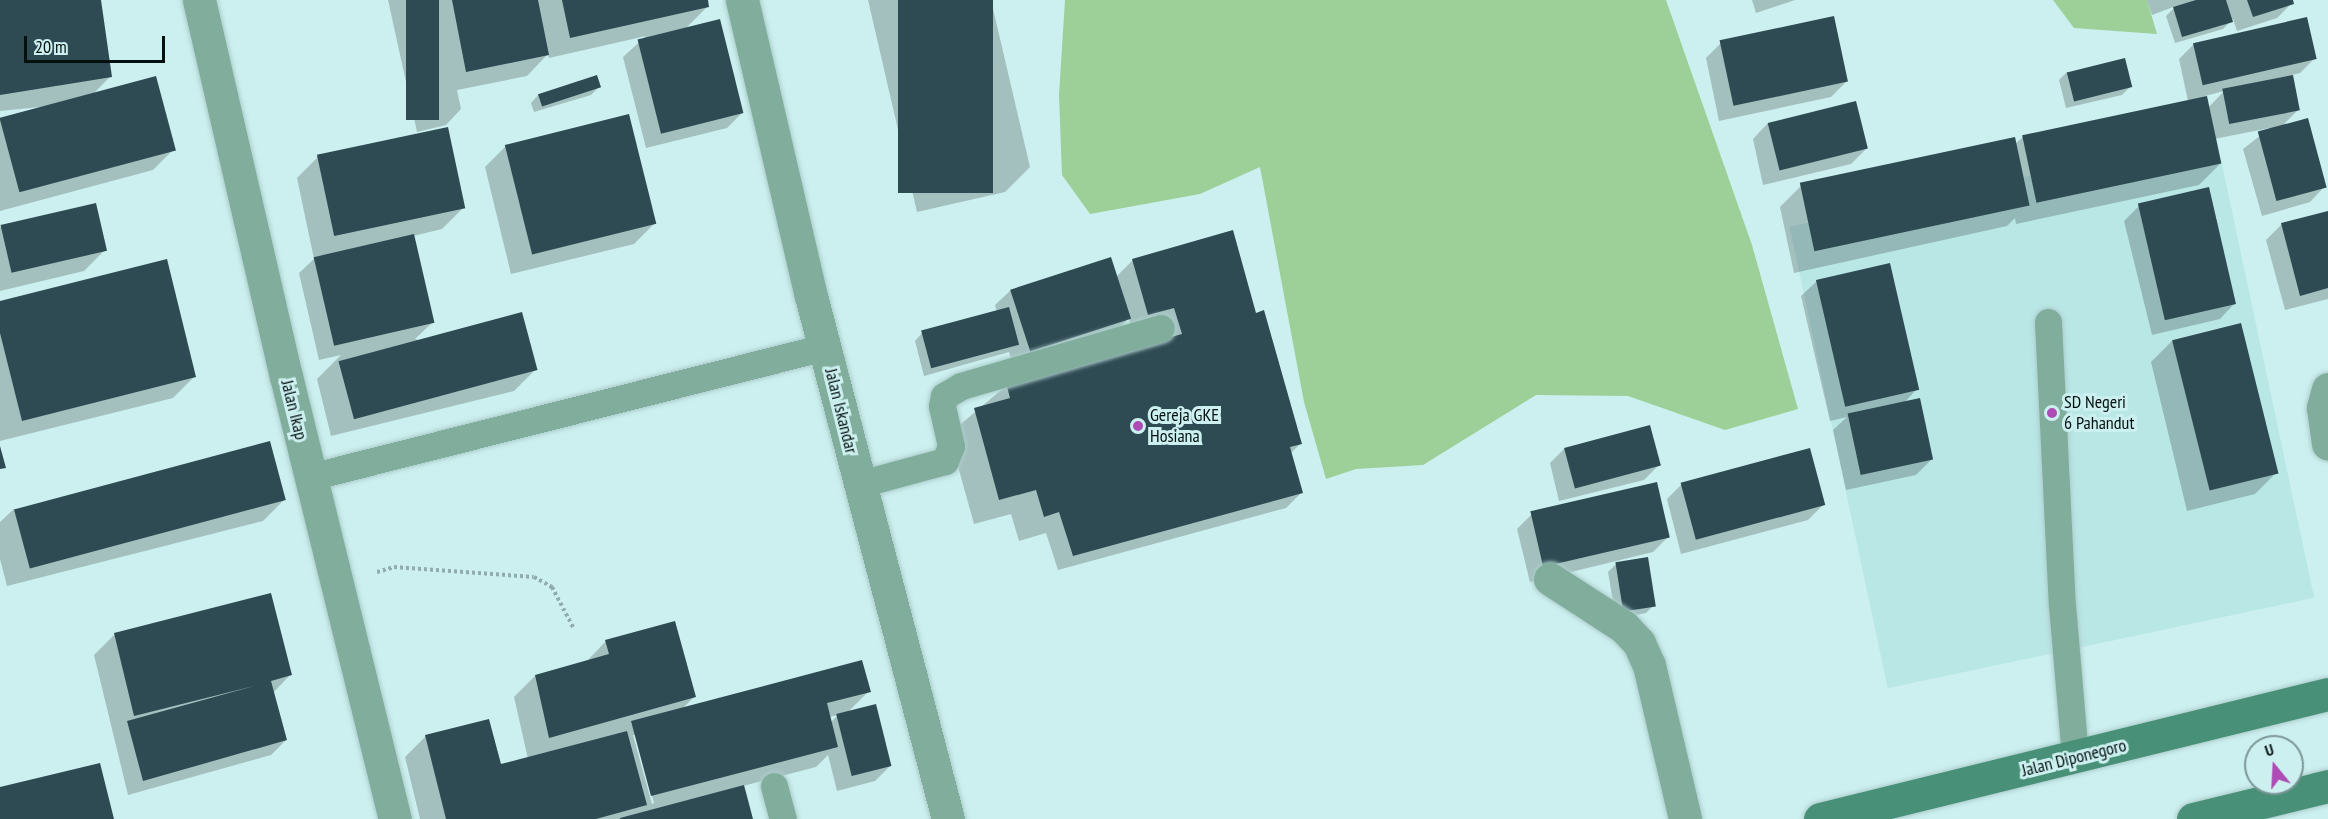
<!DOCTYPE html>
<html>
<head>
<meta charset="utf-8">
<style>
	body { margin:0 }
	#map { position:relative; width:2328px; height:819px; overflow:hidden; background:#ccf0ef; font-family:"PT Sans Narrow",sans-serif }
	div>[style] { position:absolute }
	.built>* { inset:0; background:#b9e7e6; transform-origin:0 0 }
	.green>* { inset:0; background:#9cd098 }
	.shadow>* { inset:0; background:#0003 }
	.building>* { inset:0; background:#2e4a53; transform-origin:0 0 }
	.path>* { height:4px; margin-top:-2px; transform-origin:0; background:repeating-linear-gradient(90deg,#90acac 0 3px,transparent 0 6px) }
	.roads { filter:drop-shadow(0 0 2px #accccb) drop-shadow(0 0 2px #accccb) }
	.service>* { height:27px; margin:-13.5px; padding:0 13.5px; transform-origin:13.5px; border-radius:13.5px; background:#80ad9c }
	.minor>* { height:33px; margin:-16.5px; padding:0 16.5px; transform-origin:16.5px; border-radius:16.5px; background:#80ad9c }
	.tertiary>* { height:33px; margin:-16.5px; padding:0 16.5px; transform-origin:16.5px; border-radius:16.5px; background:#80ad9c }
	.secondary>* { height:33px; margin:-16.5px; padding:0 16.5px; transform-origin:16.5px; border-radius:16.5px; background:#489077 }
	.dots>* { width:16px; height:16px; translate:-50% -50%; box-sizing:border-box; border:3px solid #ccf0ef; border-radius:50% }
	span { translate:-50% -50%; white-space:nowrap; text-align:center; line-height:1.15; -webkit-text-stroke:6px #ccf0ef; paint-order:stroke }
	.poi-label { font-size:18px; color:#041010 }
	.left { translate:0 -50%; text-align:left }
	.street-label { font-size:18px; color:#041010 }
	.north { position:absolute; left:2244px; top:735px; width:60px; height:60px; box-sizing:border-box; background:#ccf0ef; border:2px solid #7c9696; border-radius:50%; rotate:342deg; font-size:16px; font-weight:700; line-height:24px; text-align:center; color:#041010 }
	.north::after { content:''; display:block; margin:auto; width:21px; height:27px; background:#ad4cb4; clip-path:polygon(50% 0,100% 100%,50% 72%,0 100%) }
	.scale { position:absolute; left:24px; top:36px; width:141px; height:27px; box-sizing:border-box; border:3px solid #041010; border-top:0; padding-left:8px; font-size:18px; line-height:21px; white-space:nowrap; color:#041010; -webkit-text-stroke:4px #ccf0ef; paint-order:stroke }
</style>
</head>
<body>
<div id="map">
	<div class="built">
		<i style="left:2216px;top:136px;width:472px;height:436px;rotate:78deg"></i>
	</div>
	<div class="green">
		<i style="clip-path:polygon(1065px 0,1666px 0,1752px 245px,1798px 409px,1725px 430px,1628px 396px,1536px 395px,1423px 465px,1356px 469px,1326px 479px,1304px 402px,1260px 167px,1200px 194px,1090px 214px,1062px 175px,1059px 95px)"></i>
		<i style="clip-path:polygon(2053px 0,2147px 0,2157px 34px,2074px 28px)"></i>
	</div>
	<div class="shadow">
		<i style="clip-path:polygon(0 0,99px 0,111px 76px,93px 94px,174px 149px,153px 170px,0 211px,0 119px,50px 106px,0 111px)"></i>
		<i style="clip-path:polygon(388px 0,706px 0,708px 6px,684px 30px,742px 113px,727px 128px,646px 148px,623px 57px,646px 36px,549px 58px,548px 54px,527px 76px,457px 90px,461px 109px,446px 125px,417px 132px)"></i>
		<i style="clip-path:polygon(868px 0,991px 0,1030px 167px,1005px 192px,917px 212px)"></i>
		<i style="clip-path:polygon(1752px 0,1795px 0,1756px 13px)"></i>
		<i style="clip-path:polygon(2147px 0,2291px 0,2292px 3px,2277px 18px,2237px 31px,2233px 19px,2223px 29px,2175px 43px,2166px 16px,2176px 6px,2152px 15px)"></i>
		<i style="clip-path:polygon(1721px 43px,1847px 81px,1831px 97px,1719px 121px,1706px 58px)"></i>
		<i style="clip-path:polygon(evenodd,2194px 44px,2315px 58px,2300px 73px,2292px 75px,2299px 109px,2281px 127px,2325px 186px,2310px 202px,2262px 216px,2243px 149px,2270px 128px,2214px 139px,2220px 164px,2199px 185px,2016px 224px,2015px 218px,2007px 226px,1794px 273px,1780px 207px,1801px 186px,2015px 144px,2023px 137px,2188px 101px,2179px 59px,2194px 44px,2224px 91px,2208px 108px,2205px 96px,2224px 91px)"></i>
		<i style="clip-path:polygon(2067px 72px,2130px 87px,2122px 95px,2066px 108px,2059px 80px)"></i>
		<i style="clip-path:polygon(599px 87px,591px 95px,534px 112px,531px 103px,538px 95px)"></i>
		<i style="clip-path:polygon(1768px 123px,1866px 149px,1851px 164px,1763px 185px,1753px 139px)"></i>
		<i style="clip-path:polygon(506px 146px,655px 223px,634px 244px,511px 274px,485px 167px)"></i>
		<i style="clip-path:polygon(318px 157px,463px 208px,442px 229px,413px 236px,432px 323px,415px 339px,535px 370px,514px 391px,331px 436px,317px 379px,341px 355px,319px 360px,299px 273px,314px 259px,297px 178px)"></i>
		<i style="clip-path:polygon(2139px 206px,2235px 303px,2220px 319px,2152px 335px,2124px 221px)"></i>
		<i style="clip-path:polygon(2328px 212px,2328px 299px,2285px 310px,2266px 240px,2282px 224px)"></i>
		<i style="clip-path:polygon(0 227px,105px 250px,84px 271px,0 291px)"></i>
		<i style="clip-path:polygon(1133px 260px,1255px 314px,1300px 444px,1290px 454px,1301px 493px,1286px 508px,1058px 570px,1046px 533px,1019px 541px,1011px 514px,974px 524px,949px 434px,1007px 385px,1132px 330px,1129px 318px,1114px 334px,1013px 365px,1009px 352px,924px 376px,915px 341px,922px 333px,997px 312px,995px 305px,1011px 290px,1116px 277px)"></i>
		<i style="clip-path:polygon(1817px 281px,1917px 389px,1904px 403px,1932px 459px,1916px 475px,1846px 490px,1833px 430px,1847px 417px,1830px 421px,1801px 296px)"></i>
		<i style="clip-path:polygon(0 303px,194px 377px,173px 398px,0 441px)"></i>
		<i style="clip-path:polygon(2172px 341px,2276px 473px,2255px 494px,2187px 511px,2151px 362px)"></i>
		<i style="clip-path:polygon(1565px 448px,1659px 465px,1644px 480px,1559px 501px,1550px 463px)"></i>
		<i style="clip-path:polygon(1682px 484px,1823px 505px,1808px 520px,1681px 554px,1667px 499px)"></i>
		<i style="clip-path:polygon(284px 500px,263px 521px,7px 586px,0 559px,0 522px,14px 509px)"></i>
		<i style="clip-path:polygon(1532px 514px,1668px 537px,1653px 552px,1530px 582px,1517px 529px)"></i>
		<i style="clip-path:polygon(1616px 564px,1654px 605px,1646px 613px,1616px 619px,1608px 572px)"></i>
		<i style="clip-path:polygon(115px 634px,290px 675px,273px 693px,286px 740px,271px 755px,128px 795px,94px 655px)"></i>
		<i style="clip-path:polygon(evenodd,606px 641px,694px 697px,681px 710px,869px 691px,847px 713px,890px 766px,875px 781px,837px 791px,828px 755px,816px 767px,743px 786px,752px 819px,420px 819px,405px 757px,426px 736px,496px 768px,528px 759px,514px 697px,535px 676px,586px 662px,606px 641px,838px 715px,831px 722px,829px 717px,838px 715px,606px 641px,633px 735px,636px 735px,654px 803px,652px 804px,633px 735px)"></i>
	</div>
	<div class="building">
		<i style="clip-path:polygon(0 0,101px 0,112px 77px,0 95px)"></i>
		<i style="left:406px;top:0;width:33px;height:120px"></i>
		<i style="clip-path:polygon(452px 0,538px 0,549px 55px,466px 72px)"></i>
		<i style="clip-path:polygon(562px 0,708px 0,709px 7px,570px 38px)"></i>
		<i style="left:898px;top:0;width:95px;height:193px"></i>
		<i style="clip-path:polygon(2196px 0,2226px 0,2233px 22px,2182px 37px,2173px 7px)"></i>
		<i style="clip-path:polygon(2247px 0,2293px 0,2294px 4px,2253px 17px)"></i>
		<i style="left:1834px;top:16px;width:67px;height:117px;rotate:78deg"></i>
		<i style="left:2307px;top:17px;width:43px;height:117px;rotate:77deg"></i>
		<i style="left:720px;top:19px;width:97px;height:85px;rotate:76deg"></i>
		<i style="left:2125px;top:58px;width:30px;height:60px;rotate:76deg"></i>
		<i style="left:597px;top:75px;width:13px;height:62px;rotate:72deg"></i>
		<i style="left:2293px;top:75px;width:36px;height:72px;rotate:79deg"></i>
		<i style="left:156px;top:76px;width:77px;height:162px;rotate:75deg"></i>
		<i style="left:2207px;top:96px;width:69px;height:189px;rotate:78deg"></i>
		<i style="left:1856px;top:101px;width:49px;height:91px;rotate:76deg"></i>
		<i style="left:629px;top:114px;width:113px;height:128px;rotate:76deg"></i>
		<i style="left:2308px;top:118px;width:72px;height:52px;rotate:75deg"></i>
		<i style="left:448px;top:127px;width:83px;height:134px;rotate:78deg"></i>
		<i style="left:2015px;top:137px;width:70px;height:220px;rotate:78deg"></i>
		<i style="left:2209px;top:187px;width:120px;height:73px;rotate:77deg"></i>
		<i style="left:96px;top:203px;width:49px;height:98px;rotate:77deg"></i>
		<i style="clip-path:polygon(2328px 211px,2328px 288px,2300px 296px,2281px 223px)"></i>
		<i style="clip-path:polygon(1233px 230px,1256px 313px,1264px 310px,1302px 444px,1290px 447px,1303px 493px,1073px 556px,1059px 512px,1044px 517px,1036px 490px,999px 500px,974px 408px,1010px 398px,1006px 383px,1182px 334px,1174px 308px,1148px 315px,1132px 259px)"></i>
		<i style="left:414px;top:234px;width:91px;height:103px;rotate:77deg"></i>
		<i style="left:1111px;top:257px;width:65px;height:106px;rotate:72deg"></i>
		<i style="clip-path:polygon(167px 259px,196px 377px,22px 421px,0 333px,0 301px)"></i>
		<i style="left:1890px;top:263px;width:130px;height:76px;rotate:77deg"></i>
		<i style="left:1009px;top:307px;width:39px;height:91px;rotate:75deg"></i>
		<i style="left:522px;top:312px;width:60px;height:190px;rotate:75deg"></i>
		<i style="left:2241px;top:323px;width:155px;height:71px;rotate:76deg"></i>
		<i style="left:1920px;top:398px;width:63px;height:74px;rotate:78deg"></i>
		<i style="left:1650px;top:425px;width:42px;height:89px;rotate:75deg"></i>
		<i style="left:270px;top:441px;width:61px;height:265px;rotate:75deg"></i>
		<i style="clip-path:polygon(0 446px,6px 468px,0 469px)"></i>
		<i style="left:1810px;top:448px;width:59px;height:134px;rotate:75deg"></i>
		<i style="left:1657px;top:482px;width:57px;height:130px;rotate:77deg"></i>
		<i style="left:1648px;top:557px;width:50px;height:33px;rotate:81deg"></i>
		<i style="clip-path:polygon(271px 593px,292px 675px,271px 681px,287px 740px,143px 781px,127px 721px,258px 685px,134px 716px,114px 633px)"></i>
		<i style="clip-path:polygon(675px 621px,696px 697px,549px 738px,535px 675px,609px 654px,605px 640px)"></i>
		<i style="clip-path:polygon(862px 660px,871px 692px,827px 703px,838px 747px,651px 796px,631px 721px)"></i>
		<i style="left:876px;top:704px;width:64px;height:41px;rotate:76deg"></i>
		<i style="clip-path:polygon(489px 719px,501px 764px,627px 731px,647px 805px,596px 819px,446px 819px,425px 735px)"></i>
		<i style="clip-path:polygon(100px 763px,114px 819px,0 819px,0 787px)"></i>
		<i style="clip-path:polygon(744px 785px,753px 819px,620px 819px,620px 818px)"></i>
	</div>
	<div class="path">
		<i style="left:377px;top:572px;width:18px;rotate:-16deg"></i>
		<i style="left:394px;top:567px;width:140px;rotate:4.1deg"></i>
		<i style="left:534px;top:577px;width:21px;rotate:29deg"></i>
		<i style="left:552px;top:587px;width:47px;rotate:62.4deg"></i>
	</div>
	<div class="roads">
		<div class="service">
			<i style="left:2048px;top:322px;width:283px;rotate:87.2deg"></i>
			<i style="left:2062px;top:605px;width:154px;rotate:85.1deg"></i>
			<i style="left:310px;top:477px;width:531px;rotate:-14.17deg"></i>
			<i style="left:860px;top:484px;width:88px;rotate:-15.1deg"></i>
			<i style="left:945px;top:461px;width:16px;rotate:-68deg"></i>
			<i style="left:951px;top:446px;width:41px;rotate:-102.7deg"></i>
			<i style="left:942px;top:406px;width:10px;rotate:-79deg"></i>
			<i style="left:944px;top:396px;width:20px;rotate:-30deg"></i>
			<i style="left:961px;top:386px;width:208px;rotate:-16.2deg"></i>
			<i style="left:774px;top:786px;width:34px;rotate:75deg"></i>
		</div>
		<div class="minor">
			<i style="left:742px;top:0;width:304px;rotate:76.9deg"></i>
			<i style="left:811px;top:296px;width:541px;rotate:75.32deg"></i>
			<i style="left:2328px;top:389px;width:20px;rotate:105deg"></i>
			<i style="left:2323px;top:408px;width:36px;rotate:82deg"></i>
			<i style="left:1550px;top:579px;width:88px;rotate:33deg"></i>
			<i style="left:1624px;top:627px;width:22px;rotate:47deg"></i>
			<i style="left:1639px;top:643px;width:24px;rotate:66deg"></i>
			<i style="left:1649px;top:665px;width:158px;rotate:76.8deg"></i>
		</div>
		<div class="tertiary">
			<i style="left:199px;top:0;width:386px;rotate:77deg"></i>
			<i style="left:286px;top:376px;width:456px;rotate:76.2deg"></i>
		</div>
		<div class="secondary">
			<i style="left:1820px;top:819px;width:523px;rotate:-13.82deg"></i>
			<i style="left:2193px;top:819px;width:139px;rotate:-13.7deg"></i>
		</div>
	</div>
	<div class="dots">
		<i style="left:2052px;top:413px;background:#ad4cb4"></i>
		<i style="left:1138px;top:426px;background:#ad4cb4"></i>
	</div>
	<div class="poi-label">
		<span class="left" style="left:2064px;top:413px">SD Negeri<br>6 Pahandut</span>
		<span class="left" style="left:1150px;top:426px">Gereja GKE<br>Hosiana</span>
	</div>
	<div class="street-label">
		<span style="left:294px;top:410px;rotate:76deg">Jalan Ikap</span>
		<span style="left:841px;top:411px;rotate:76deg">Jalan Iskandar</span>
		<span style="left:2074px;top:758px;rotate:-14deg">Jalan Diponegoro</span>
	</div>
	<div class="north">U</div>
	<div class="scale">20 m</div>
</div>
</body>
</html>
